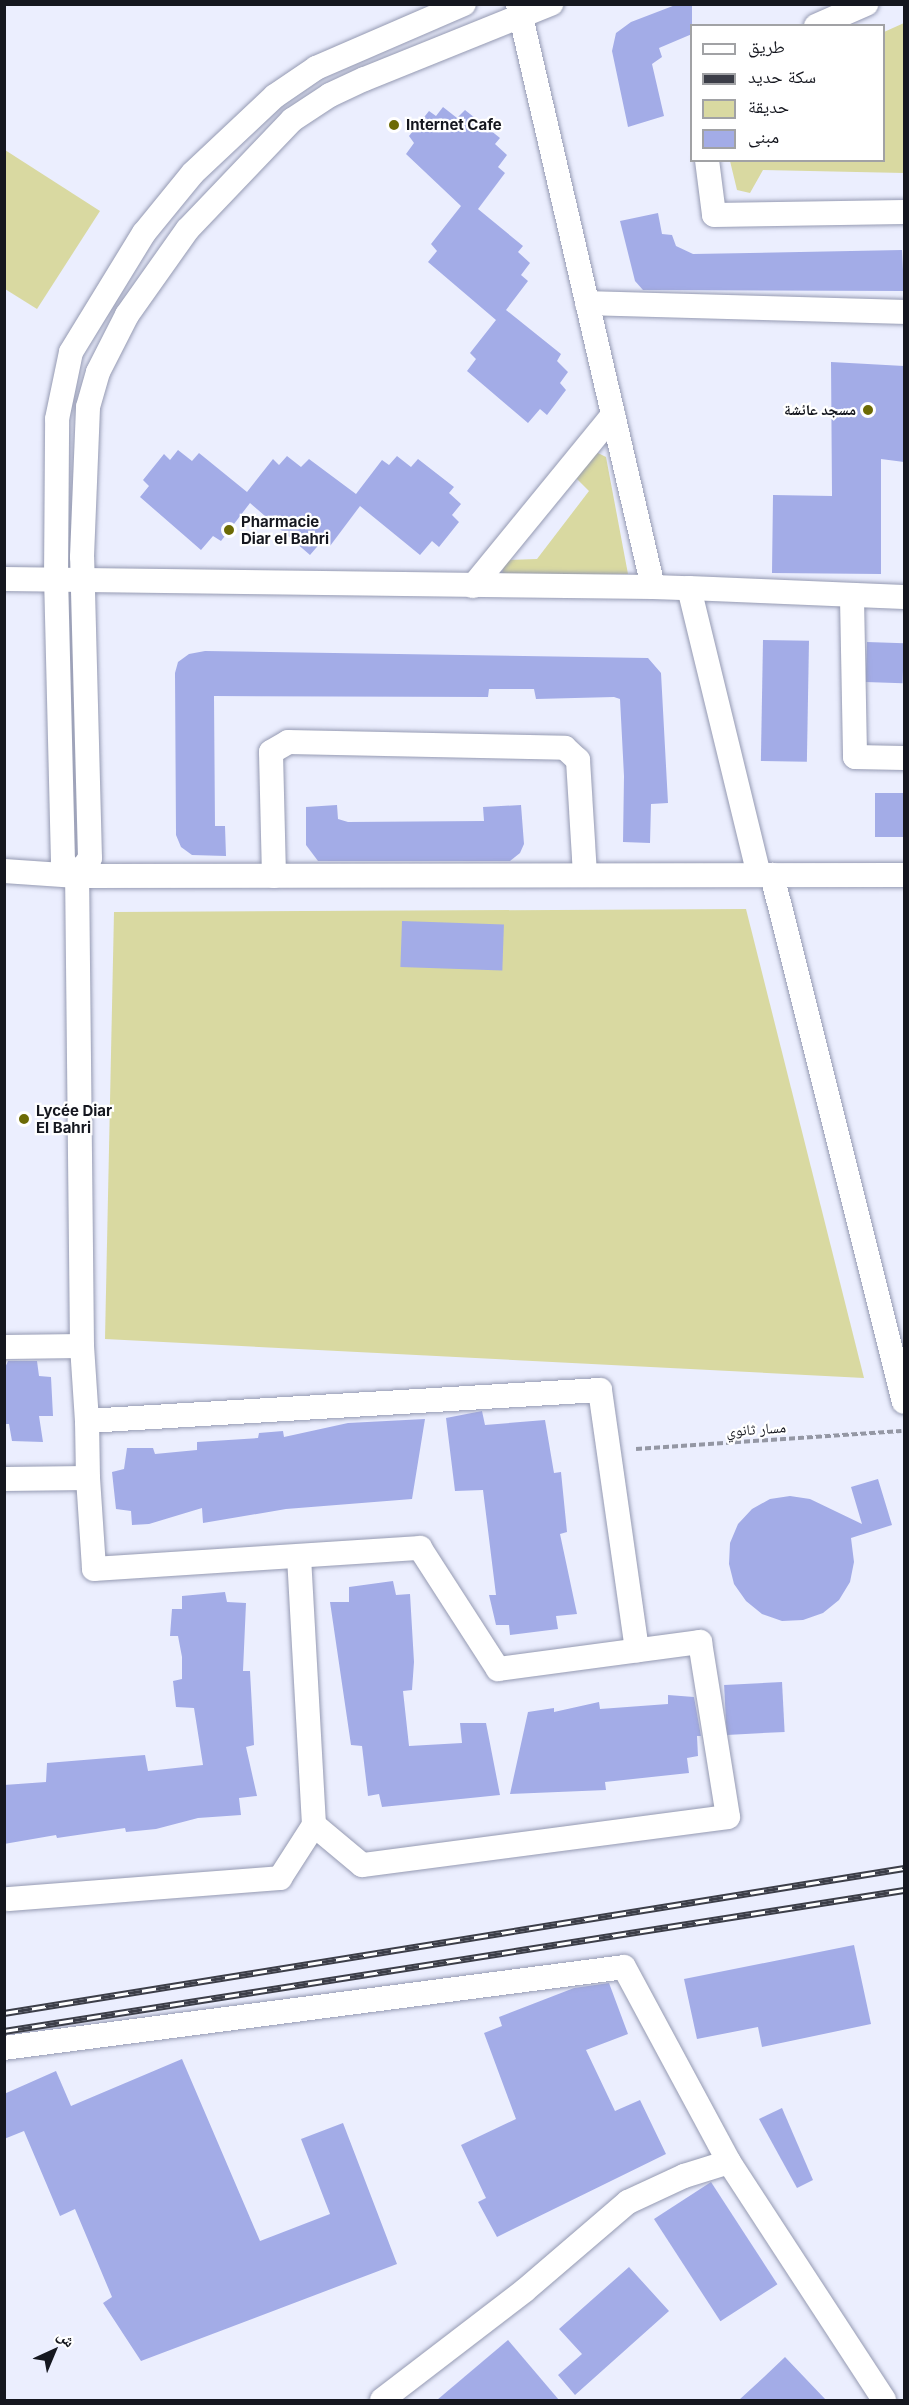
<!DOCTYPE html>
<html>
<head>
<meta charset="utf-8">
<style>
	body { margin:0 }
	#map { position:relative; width:909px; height:2405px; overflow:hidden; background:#ebeefe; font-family:Inter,"Noto Naskh Arabic",sans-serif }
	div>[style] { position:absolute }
	.green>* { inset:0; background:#d9d9a1 }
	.building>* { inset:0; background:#a3ace7; transform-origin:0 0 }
	.path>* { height:4px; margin-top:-2px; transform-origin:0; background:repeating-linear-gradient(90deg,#9497a4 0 6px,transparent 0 9px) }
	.roads { filter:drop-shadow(0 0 2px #959ab2) drop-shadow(0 0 2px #959ab2) }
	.street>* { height:24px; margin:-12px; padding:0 12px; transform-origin:12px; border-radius:12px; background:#fff }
	.rail>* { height:7px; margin-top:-3.5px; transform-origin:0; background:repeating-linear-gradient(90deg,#fff 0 14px,#3c3e48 0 28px); box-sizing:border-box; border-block:2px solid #3c3e48 }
	.dots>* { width:16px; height:16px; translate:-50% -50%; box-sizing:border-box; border:3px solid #fff; border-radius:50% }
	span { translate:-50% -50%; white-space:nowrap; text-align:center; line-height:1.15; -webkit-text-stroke:4.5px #fff; paint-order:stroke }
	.poi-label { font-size:15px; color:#15171f; font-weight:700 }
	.left { translate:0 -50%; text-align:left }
	.right { translate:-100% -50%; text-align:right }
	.street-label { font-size:15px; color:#15171f }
	.frame { position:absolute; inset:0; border:6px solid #15171f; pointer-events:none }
	.legend { position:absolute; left:690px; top:24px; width:195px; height:138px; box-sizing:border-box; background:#fff; border:2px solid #a1a2a5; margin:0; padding:8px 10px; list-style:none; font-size:18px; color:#15171f }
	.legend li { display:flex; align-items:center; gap:12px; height:30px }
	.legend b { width:30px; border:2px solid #a1a2a5 }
	.north { position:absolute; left:24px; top:2321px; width:60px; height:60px; -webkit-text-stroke:4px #fff; paint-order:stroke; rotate:44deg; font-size:16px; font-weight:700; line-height:24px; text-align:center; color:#15171f }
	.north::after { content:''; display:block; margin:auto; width:21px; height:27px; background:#15171f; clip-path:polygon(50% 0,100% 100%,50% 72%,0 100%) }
</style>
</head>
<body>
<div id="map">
	<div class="green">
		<i style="clip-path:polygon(904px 23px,904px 173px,763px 170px,750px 193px,737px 190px,730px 161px,884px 160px,884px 32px)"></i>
		<i style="clip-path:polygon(5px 150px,100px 211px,37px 309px,5px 289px)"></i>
		<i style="clip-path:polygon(596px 452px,606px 457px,628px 574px,501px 579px,505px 560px,537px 559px,589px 491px,576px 478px)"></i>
		<i style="clip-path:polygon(746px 909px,864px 1378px,105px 1339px,114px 912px)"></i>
	</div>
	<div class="building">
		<i style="clip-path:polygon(678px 4px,692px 4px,692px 34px,659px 48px,662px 57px,652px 64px,664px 116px,628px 127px,612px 51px,616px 33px,631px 22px)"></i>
		<i style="clip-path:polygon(443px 107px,457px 118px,465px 110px,500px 138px,495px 144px,507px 155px,498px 167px,505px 173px,478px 209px,523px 246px,518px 252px,530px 263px,521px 275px,528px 281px,506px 310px,561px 354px,557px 361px,568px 372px,560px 383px,566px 390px,547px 415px,540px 409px,528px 423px,467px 371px,476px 359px,470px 353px,496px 320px,428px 262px,437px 251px,431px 244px,461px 206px,406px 154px,414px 143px,409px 136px,429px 111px,436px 116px)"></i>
		<i style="clip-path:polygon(658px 213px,662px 234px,672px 235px,676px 246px,693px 254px,902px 250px,904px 291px,643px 290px,635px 281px,620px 221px)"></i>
		<i style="clip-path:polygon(831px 362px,904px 366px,904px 462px,881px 459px,881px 574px,772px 573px,773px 495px,832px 496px)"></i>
		<i style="clip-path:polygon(178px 450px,192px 461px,199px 453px,247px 492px,273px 459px,279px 465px,287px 456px,301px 467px,309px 459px,356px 494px,382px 460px,389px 465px,397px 456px,411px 467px,418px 459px,454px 487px,449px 493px,461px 504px,452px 515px,459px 522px,439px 547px,432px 541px,420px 555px,360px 506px,330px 546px,322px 541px,310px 555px,250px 503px,221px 541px,213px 536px,201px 550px,140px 497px,149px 486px,143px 480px,164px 454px,170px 460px)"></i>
		<i style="left:763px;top:640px;width:46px;height:121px;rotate:1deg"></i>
		<i style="left:867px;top:642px;width:37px;height:40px;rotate:2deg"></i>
		<i style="clip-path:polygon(205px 651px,648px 658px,661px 673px,668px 803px,651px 804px,650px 843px,623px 842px,624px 776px,620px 699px,614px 697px,536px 699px,534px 689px,489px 689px,488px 697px,214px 696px,215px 826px,225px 826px,226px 856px,192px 855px,181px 847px,176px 835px,175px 673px,178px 662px,189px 654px)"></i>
		<i style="left:875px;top:793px;width:29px;height:44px"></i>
		<i style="clip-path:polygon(337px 805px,338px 819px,348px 822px,484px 821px,483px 807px,521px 805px,524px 844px,520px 853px,510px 861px,318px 861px,306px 845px,306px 807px)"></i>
		<i style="left:402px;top:921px;width:102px;height:46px;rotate:2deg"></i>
		<i style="clip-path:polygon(8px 1361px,37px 1361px,39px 1376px,51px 1377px,53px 1416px,39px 1416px,43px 1442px,12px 1441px,9px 1424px,4px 1424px,4px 1370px)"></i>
		<i style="clip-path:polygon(482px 1411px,485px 1425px,545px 1420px,554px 1473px,561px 1472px,567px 1532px,560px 1534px,577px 1614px,556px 1616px,558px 1629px,510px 1635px,509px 1625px,496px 1625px,489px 1595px,496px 1595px,483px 1490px,455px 1491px,446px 1418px)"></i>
		<i style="clip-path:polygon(425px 1419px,412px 1499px,286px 1509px,203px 1523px,202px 1508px,149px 1524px,132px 1525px,131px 1511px,116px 1509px,112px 1472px,124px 1469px,127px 1448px,153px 1448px,155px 1454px,197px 1450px,197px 1442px,258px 1438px,259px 1433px,283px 1431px,284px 1437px,348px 1423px)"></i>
		<i style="clip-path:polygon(878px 1479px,892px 1525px,851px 1538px,854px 1562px,850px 1582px,839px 1600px,823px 1613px,803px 1620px,782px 1621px,762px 1614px,746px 1601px,734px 1584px,729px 1564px,730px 1543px,738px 1524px,752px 1509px,770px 1499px,790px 1496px,810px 1499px,862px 1524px,851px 1487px)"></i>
		<i style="clip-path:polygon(393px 1581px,396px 1595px,410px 1594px,414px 1662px,412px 1690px,403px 1691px,409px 1746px,462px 1743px,460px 1723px,486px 1723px,500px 1795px,382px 1807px,379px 1794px,368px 1796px,362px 1746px,351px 1745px,330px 1602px,349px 1602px,349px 1587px)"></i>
		<i style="clip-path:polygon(225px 1592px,227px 1602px,246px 1603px,243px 1671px,250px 1671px,254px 1745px,246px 1747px,257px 1796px,239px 1798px,241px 1815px,198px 1818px,156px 1829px,126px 1832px,125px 1828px,57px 1838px,56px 1835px,4px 1844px,4px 1785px,46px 1782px,47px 1763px,145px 1755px,148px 1771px,203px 1765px,194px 1708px,176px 1707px,173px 1681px,182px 1679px,182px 1657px,178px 1636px,170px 1636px,172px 1609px,182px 1609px,182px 1596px)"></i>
		<i style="left:782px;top:1682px;width:50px;height:58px;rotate:87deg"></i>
		<i style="clip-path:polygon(668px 1695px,694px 1697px,701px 1736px,697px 1736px,698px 1756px,687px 1758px,689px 1773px,605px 1782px,606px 1790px,510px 1794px,528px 1712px,554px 1708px,554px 1712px,599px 1702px,600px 1709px,668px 1704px)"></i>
		<i style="clip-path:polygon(854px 1945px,871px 2024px,762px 2047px,758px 2027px,697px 2039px,684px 1979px)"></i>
		<i style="clip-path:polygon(609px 1983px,628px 2034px,586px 2050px,615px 2111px,640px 2100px,666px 2154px,497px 2237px,478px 2202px,486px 2198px,461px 2145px,516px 2119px,484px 2033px,502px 2026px,499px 2017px,574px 1988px)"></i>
		<i style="clip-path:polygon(182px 2059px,260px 2241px,330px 2214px,301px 2139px,343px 2123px,397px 2264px,141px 2361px,103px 2303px,112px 2297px,75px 2209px,60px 2216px,24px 2131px,4px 2139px,4px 2094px,56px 2071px,71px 2106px)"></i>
		<i style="clip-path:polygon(782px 2108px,813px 2180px,797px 2188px,759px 2119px)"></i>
		<i style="left:711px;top:2182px;width:122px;height:68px;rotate:57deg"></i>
		<i style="clip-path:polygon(629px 2267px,669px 2311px,575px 2395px,558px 2375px,582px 2354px,559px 2329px)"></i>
		<i style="clip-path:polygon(508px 2340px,559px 2400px,437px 2400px)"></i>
		<i style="clip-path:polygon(785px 2357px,826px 2400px,739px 2400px,764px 2377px)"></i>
	</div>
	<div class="path">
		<i style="left:636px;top:1449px;width:266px;rotate:-3.9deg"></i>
	</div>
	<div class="roads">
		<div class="street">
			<i style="left:518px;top:4px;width:598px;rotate:76.96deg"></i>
			<i style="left:653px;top:587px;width:36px;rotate:2deg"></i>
			<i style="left:689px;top:588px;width:295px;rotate:76.3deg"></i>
			<i style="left:816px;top:26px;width:55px;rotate:-23.7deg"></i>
			<i style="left:707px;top:160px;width:55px;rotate:82.7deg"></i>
			<i style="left:714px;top:215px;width:190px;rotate:-0.9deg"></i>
			<i style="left:587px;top:303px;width:317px;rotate:1.6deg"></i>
			<i style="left:4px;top:579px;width:649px;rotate:0.71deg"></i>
			<i style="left:473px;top:586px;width:221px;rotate:-50.7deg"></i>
			<i style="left:689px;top:588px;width:215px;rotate:2.4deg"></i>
			<i style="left:852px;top:598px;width:159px;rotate:88.9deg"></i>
			<i style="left:855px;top:757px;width:49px;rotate:1.2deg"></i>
			<i style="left:4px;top:871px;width:73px;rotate:3.9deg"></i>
			<i style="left:77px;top:876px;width:827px;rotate:-0.07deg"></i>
			<i style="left:772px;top:875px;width:543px;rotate:75.94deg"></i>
			<i style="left:77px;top:876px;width:20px;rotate:-135deg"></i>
			<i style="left:63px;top:862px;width:282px;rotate:-91.4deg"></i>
			<i style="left:56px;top:580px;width:161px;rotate:-89.6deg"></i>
			<i style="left:57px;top:419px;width:68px;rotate:-78.2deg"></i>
			<i style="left:71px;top:352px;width:140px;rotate:-58.5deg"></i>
			<i style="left:144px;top:233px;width:77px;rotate:-50.8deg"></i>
			<i style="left:193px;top:173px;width:112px;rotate:-43.2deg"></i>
			<i style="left:275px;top:96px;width:50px;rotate:-34.3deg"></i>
			<i style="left:316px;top:68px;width:161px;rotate:-23.4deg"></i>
			<i style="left:274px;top:876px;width:124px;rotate:-91.4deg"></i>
			<i style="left:271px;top:752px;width:20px;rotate:-30deg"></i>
			<i style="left:288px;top:742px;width:277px;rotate:1.2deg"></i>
			<i style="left:565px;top:748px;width:18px;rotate:43deg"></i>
			<i style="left:578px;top:760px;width:115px;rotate:86.5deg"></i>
			<i style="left:82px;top:1346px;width:75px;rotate:86.2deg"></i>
			<i style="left:87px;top:1421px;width:514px;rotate:-3.46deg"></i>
			<i style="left:600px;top:1390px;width:263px;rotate:81.9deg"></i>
			<i style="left:4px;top:1347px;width:78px;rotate:-0.7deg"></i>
			<i style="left:82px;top:1346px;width:470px;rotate:-90.6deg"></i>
			<i style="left:77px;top:876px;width:22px;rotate:-54deg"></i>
			<i style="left:90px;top:858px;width:301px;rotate:-91.5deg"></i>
			<i style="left:82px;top:557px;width:150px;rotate:-87.7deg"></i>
			<i style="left:88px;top:407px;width:36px;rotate:-74deg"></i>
			<i style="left:98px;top:372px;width:64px;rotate:-63deg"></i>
			<i style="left:127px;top:315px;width:105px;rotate:-54.7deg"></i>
			<i style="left:188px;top:229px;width:151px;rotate:-46.3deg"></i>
			<i style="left:292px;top:120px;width:45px;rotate:-33.3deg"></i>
			<i style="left:330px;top:95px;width:38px;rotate:-25deg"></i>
			<i style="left:365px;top:79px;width:201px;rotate:-22deg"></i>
			<i style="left:88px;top:1478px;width:91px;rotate:86.2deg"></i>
			<i style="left:94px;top:1569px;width:327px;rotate:-3.7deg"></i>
			<i style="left:420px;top:1548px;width:144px;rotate:57.2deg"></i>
			<i style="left:498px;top:1669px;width:204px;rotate:-7.6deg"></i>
			<i style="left:700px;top:1642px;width:177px;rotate:80.9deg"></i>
			<i style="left:728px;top:1817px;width:369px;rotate:172.5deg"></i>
			<i style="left:362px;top:1865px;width:62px;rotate:-140.2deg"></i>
			<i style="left:4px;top:1479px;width:84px;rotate:-0.7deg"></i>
			<i style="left:88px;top:1478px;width:57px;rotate:-91deg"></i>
			<i style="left:8px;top:1899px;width:273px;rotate:-4.4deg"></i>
			<i style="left:280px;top:1878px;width:63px;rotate:-57.3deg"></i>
			<i style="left:314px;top:1825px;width:269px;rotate:-93.2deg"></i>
			<i style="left:4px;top:2048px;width:625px;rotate:-7.44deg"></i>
			<i style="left:624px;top:1967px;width:221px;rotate:61.7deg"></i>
			<i style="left:729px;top:2162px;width:284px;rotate:56.9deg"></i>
			<i style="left:382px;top:2400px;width:179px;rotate:-37.5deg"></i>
			<i style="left:524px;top:2291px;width:137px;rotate:-40.6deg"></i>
			<i style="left:628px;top:2202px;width:62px;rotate:-24.9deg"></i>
			<i style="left:684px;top:2176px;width:47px;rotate:-17.3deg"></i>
		</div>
	</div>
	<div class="rail">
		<i style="left:4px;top:2013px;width:912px;rotate:-9.15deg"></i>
		<i style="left:4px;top:2031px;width:911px;rotate:-8.9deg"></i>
	</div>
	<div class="dots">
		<i style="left:394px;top:125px;background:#6c6a05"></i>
		<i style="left:868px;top:410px;background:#6c6a05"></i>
		<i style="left:229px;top:530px;background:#6c6a05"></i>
		<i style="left:24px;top:1119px;background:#6c6a05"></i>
	</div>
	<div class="poi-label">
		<span class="left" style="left:406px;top:125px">Internet Cafe</span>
		<span class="right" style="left:856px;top:410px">مسجد عائشة</span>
		<span class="left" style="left:241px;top:530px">Pharmacie<br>Diar el Bahri</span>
		<span class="left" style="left:36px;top:1119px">Lycée Diar<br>El Bahri</span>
	</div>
	<div class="street-label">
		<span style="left:756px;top:1429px;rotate:-4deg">مسار ثانوي</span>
	</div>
	<div class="frame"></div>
	<ul class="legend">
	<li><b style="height:8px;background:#fff"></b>طريق</li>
	<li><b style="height:8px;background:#3c3e48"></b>سكة حديد</li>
	<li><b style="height:16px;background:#d9d9a1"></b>حديقة</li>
	<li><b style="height:16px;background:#a3ace7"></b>مبنى</li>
	</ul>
	<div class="north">ش</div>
</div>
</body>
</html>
